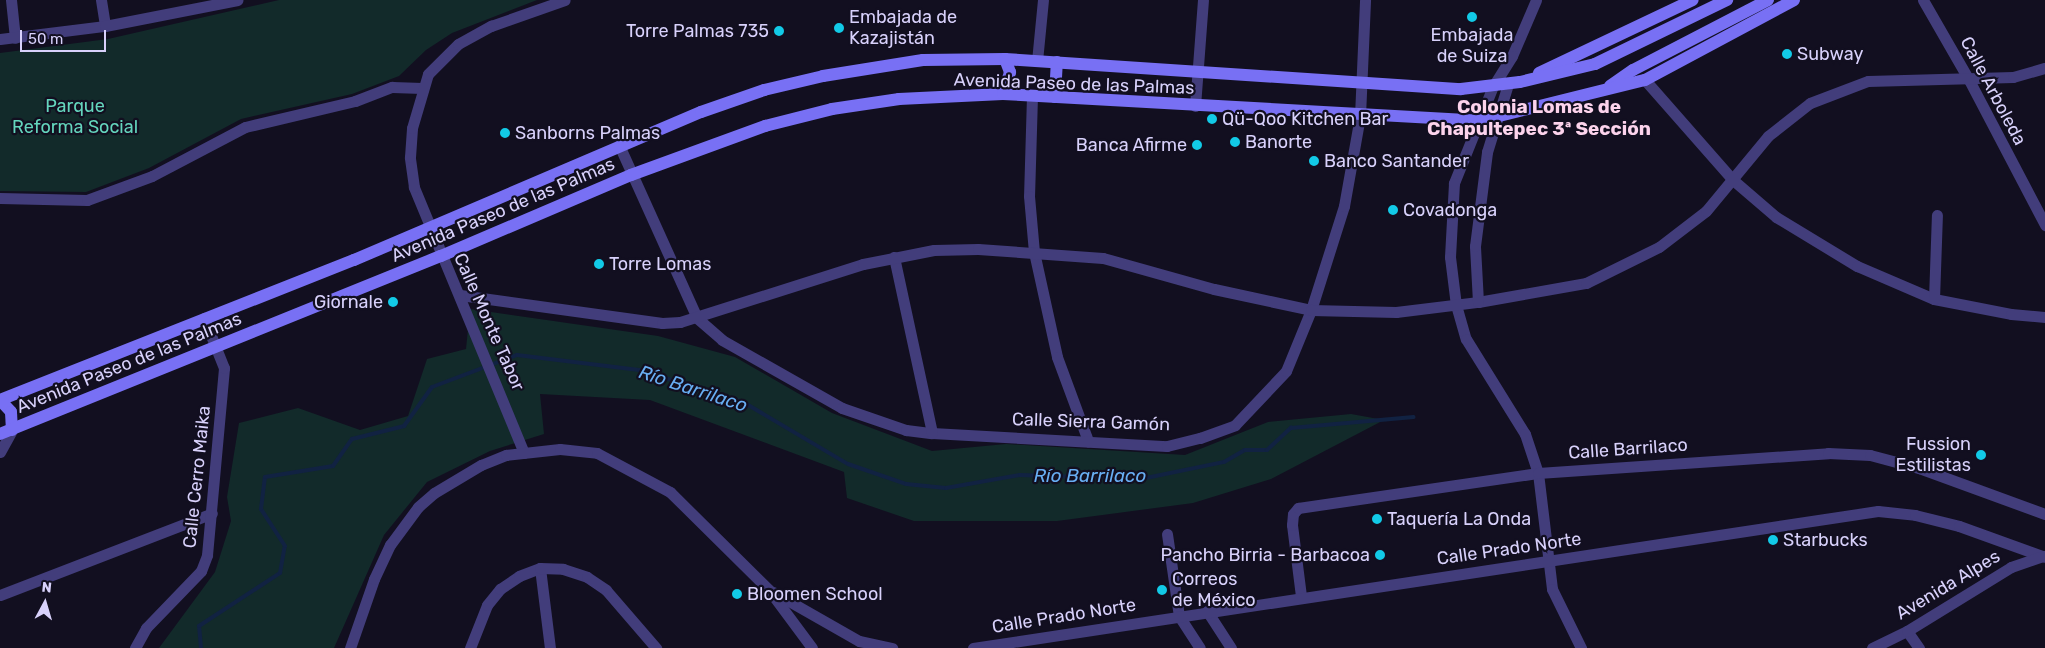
<!DOCTYPE html>
<html>
<head>
<meta charset="utf-8">
<style>
	body { margin:0 }
	#map { position:relative; width:2045px; height:648px; overflow:hidden; background:#120f20; font-family:Rubik,sans-serif }
	div>[style] { position:absolute }
	.green>* { inset:0; background:#122a2a }
	.stream>* { height:4px; margin:-2px; padding:0 2px; transform-origin:2px; border-radius:2px; background:#112242 }
	.street>* { height:11px; margin:-5.5px; padding:0 5.5px; transform-origin:5.5px; border-radius:5.5px; background:#423d7b }
	.secondary>* { height:12px; margin:-6px; padding:0 6px; transform-origin:6px; border-radius:6px; background:#7870f4 }
	.dots>* { width:14px; height:14px; translate:-50% -50%; box-sizing:border-box; border:2px solid #120f20; border-radius:50% }
	span { translate:-50% -50%; white-space:nowrap; text-align:center; line-height:1.15; -webkit-text-stroke:4.5px #120f20; paint-order:stroke }
	.poi-label { font-size:18px; color:#d8d1fb }
	.left { translate:0 -50%; text-align:left }
	.right { translate:-100% -50%; text-align:right }
	.street-label { font-size:18px; color:#d8d1fb }
	.park-label { font-size:18px; color:#64d5bd }
	.neighbourhood-label { font-size:19px; color:#fcd3ec; font-weight:700 }
	.water-label { font-size:19px; color:#68aef3; font-style:italic }
	.north { position:absolute; left:20px; top:578px; width:50px; height:50px; -webkit-text-stroke:4px #120f20; paint-order:stroke; rotate:6deg; font-size:14px; font-weight:700; line-height:20px; text-align:center; color:#d8d1fb }
	.north::after { content:''; display:block; margin:auto; width:18px; height:22px; background:#d8d1fb; clip-path:polygon(50% 0,100% 100%,50% 72%,0 100%) }
	.scale { position:absolute; left:20px; top:30px; width:86px; height:22px; box-sizing:border-box; border:2px solid #d8d1fb; border-top:0; padding-left:6px; font-size:15px; line-height:18px; white-space:nowrap; color:#d8d1fb; -webkit-text-stroke:4px #120f20; paint-order:stroke }
</style>
</head>
<body>
<div id="map">
	<div class="green">
		<i style="clip-path:polygon(279px 0,537px 0,452px 33px,426px 50px,399px 76px,352px 94px,241px 119px,149px 168px,86px 192px,0 191px,0 53px,108px 39px)"></i>
		<i style="clip-path:polygon(470px 309px,658px 336px,735px 357px,832px 413px,932px 451px,1006px 444px,1185px 455px,1268px 422px,1351px 414px,1384px 420px,1271px 479px,1193px 503px,1057px 521px,914px 521px,847px 498px,844px 472px,650px 400px,540px 394px,544px 434px,490px 451px,427px 482px,384px 535px,334px 648px,159px 648px,215px 572px,231px 521px,227px 497px,239px 423px,298px 408px,360px 430px,408px 416px,427px 359px,466px 349px)"></i>
	</div>
	<div class="stream">
		<i style="left:201px;top:648px;width:22px;rotate:-95deg"></i>
		<i style="left:199px;top:626px;width:97px;rotate:-33.2deg"></i>
		<i style="left:280px;top:573px;width:27px;rotate:-80deg"></i>
		<i style="left:285px;top:546px;width:44px;rotate:-123deg"></i>
		<i style="left:261px;top:509px;width:32px;rotate:-83deg"></i>
		<i style="left:265px;top:477px;width:69px;rotate:-9.2deg"></i>
		<i style="left:333px;top:466px;width:33px;rotate:-55deg"></i>
		<i style="left:352px;top:439px;width:54px;rotate:-14deg"></i>
		<i style="left:404px;top:426px;width:48px;rotate:-54.3deg"></i>
		<i style="left:432px;top:387px;width:91px;rotate:-20.6deg"></i>
		<i style="left:517px;top:355px;width:123px;rotate:7deg"></i>
		<i style="left:639px;top:370px;width:109px;rotate:17.1deg"></i>
		<i style="left:743px;top:402px;width:122px;rotate:30.6deg"></i>
		<i style="left:848px;top:464px;width:61px;rotate:19deg"></i>
		<i style="left:906px;top:484px;width:40px;rotate:5.7deg"></i>
		<i style="left:946px;top:488px;width:75px;rotate:-10deg"></i>
		<i style="left:1020px;top:475px;width:121px;rotate:1.9deg"></i>
		<i style="left:1141px;top:479px;width:85px;rotate:-11.6deg"></i>
		<i style="left:1224px;top:462px;width:24px;rotate:-30deg"></i>
		<i style="left:1245px;top:450px;width:22px"></i>
		<i style="left:1267px;top:450px;width:33px;rotate:-43deg"></i>
		<i style="left:1291px;top:428px;width:123px;rotate:-5.1deg"></i>
	</div>
	<div class="street">
		<i style="left:11px;top:0;width:38px;rotate:84deg"></i>
		<i style="left:101px;top:0;width:26px;rotate:81deg"></i>
		<i style="left:1536px;top:0;width:61px;rotate:113.2deg"></i>
		<i style="left:1512px;top:56px;width:36px;rotate:122deg"></i>
		<i style="left:1493px;top:86px;width:105px;rotate:111.9deg"></i>
		<i style="left:1454px;top:183px;width:74px;rotate:93.1deg"></i>
		<i style="left:1450px;top:257px;width:48px;rotate:82.9deg"></i>
		<i style="left:1456px;top:305px;width:35px;rotate:74deg"></i>
		<i style="left:1466px;top:339px;width:112px;rotate:58.2deg"></i>
		<i style="left:1525px;top:434px;width:41px;rotate:71.6deg"></i>
		<i style="left:1538px;top:473px;width:117px;rotate:83.1deg"></i>
		<i style="left:1552px;top:589px;width:66px;rotate:63.8deg"></i>
		<i style="left:1923px;top:0;width:92px;rotate:60.1deg"></i>
		<i style="left:1969px;top:80px;width:164px;rotate:62.3deg"></i>
		<i style="left:0;top:39px;width:106px;rotate:-7.1deg"></i>
		<i style="left:105px;top:26px;width:135px;rotate:-11.1deg"></i>
		<i style="left:1037px;top:61px;width:61px;rotate:-84.4deg"></i>
		<i style="left:1645px;top:80px;width:133px;rotate:48.7deg"></i>
		<i style="left:1733px;top:180px;width:57px;rotate:40.7deg"></i>
		<i style="left:1776px;top:217px;width:95px;rotate:31.2deg"></i>
		<i style="left:1857px;top:266px;width:84px;rotate:23.2deg"></i>
		<i style="left:1934px;top:299px;width:78px;rotate:11deg"></i>
		<i style="left:2011px;top:314px;width:34px;rotate:5deg"></i>
		<i style="left:1032px;top:96px;width:100px;rotate:91.7deg"></i>
		<i style="left:1029px;top:196px;width:56px;rotate:84.9deg"></i>
		<i style="left:1034px;top:252px;width:107px;rotate:77.6deg"></i>
		<i style="left:1057px;top:357px;width:90px;rotate:69.7deg"></i>
		<i style="left:1195px;top:106px;width:106px;rotate:-85.7deg"></i>
		<i style="left:619px;top:145px;width:190px;rotate:65.7deg"></i>
		<i style="left:697px;top:318px;width:33px;rotate:41deg"></i>
		<i style="left:722px;top:340px;width:138px;rotate:29.5deg"></i>
		<i style="left:842px;top:408px;width:68px;rotate:19deg"></i>
		<i style="left:906px;top:430px;width:26px;rotate:7deg"></i>
		<i style="left:932px;top:433px;width:235px;rotate:3.2deg"></i>
		<i style="left:1167px;top:446px;width:34px;rotate:-14deg"></i>
		<i style="left:1200px;top:438px;width:37px;rotate:-20deg"></i>
		<i style="left:1235px;top:425px;width:74px;rotate:-46.6deg"></i>
		<i style="left:1286px;top:371px;width:66px;rotate:-67.7deg"></i>
		<i style="left:1311px;top:310px;width:109px;rotate:-72.4deg"></i>
		<i style="left:1344px;top:206px;width:91px;rotate:-79.9deg"></i>
		<i style="left:1360px;top:116px;width:116px;rotate:-87.5deg"></i>
		<i style="left:0;top:198px;width:87px;rotate:1.3deg"></i>
		<i style="left:87px;top:200px;width:69px;rotate:-20.3deg"></i>
		<i style="left:152px;top:176px;width:105px;rotate:-27.8deg"></i>
		<i style="left:245px;top:127px;width:113px;rotate:-13.3deg"></i>
		<i style="left:355px;top:101px;width:40px;rotate:-21deg"></i>
		<i style="left:392px;top:87px;width:30px;rotate:2deg"></i>
		<i style="left:894px;top:257px;width:180px;rotate:77.8deg"></i>
		<i style="left:460px;top:295px;width:204px;rotate:7.9deg"></i>
		<i style="left:662px;top:323px;width:18px;rotate:-3deg"></i>
		<i style="left:680px;top:322px;width:192px;rotate:-17.6deg"></i>
		<i style="left:863px;top:264px;width:72px;rotate:-11.2deg"></i>
		<i style="left:934px;top:250px;width:44px;rotate:-1.3deg"></i>
		<i style="left:978px;top:249px;width:125px;rotate:4.1deg"></i>
		<i style="left:1103px;top:258px;width:115px;rotate:15.6deg"></i>
		<i style="left:1214px;top:289px;width:99px;rotate:12.2deg"></i>
		<i style="left:1311px;top:310px;width:85px;rotate:1.3deg"></i>
		<i style="left:1396px;top:312px;width:83px;rotate:-7deg"></i>
		<i style="left:1478px;top:302px;width:110px;rotate:-10deg"></i>
		<i style="left:1586px;top:283px;width:81px;rotate:-26.3deg"></i>
		<i style="left:1659px;top:247px;width:59px;rotate:-37.5deg"></i>
		<i style="left:1706px;top:211px;width:97px;rotate:-50.4deg"></i>
		<i style="left:1768px;top:136px;width:53px;rotate:-38.2deg"></i>
		<i style="left:1810px;top:103px;width:62px;rotate:-20.8deg"></i>
		<i style="left:1868px;top:81px;width:145px;rotate:-1.6deg"></i>
		<i style="left:2013px;top:77px;width:33px;rotate:-16deg"></i>
		<i style="left:1934px;top:299px;width:84px;rotate:-88deg"></i>
		<i style="left:1478px;top:302px;width:56px;rotate:-93.1deg"></i>
		<i style="left:1475px;top:246px;width:95px;rotate:-82.7deg"></i>
		<i style="left:1487px;top:152px;width:71px;rotate:-72.8deg"></i>
		<i style="left:0;top:452px;width:25px;rotate:-61deg"></i>
		<i style="left:524px;top:453px;width:288px;rotate:-112.5deg"></i>
		<i style="left:414px;top:187px;width:30px;rotate:-98deg"></i>
		<i style="left:410px;top:157px;width:29px;rotate:-86deg"></i>
		<i style="left:412px;top:128px;width:56px;rotate:-73.5deg"></i>
		<i style="left:428px;top:74px;width:42px;rotate:-45deg"></i>
		<i style="left:458px;top:44px;width:38px;rotate:-29deg"></i>
		<i style="left:491px;top:26px;width:78px;rotate:-19.4deg"></i>
		<i style="left:1167px;top:534px;width:83px;rotate:81.7deg"></i>
		<i style="left:1179px;top:616px;width:38px;rotate:57deg"></i>
		<i style="left:540px;top:568px;width:81px;rotate:82.9deg"></i>
		<i style="left:773px;top:592px;width:99px;rotate:29.7deg"></i>
		<i style="left:859px;top:641px;width:34px;rotate:12deg"></i>
		<i style="left:0;top:595px;width:227px;rotate:-21.1deg"></i>
		<i style="left:1301px;top:596px;width:72px;rotate:-97.2deg"></i>
		<i style="left:1292px;top:525px;width:11px;rotate:-85deg"></i>
		<i style="left:1293px;top:514px;width:8px;rotate:-50deg"></i>
		<i style="left:1298px;top:508px;width:243px;rotate:-8.3deg"></i>
		<i style="left:1538px;top:473px;width:291px;rotate:-3.9deg"></i>
		<i style="left:1828px;top:453px;width:42px;rotate:2.7deg"></i>
		<i style="left:1870px;top:455px;width:51px;rotate:14.9deg"></i>
		<i style="left:1919px;top:468px;width:134px;rotate:20.1deg"></i>
		<i style="left:1207px;top:611px;width:44px;rotate:57deg"></i>
		<i style="left:1907px;top:631px;width:21px;rotate:55deg"></i>
		<i style="left:135px;top:648px;width:23px;rotate:-61deg"></i>
		<i style="left:146px;top:628px;width:79px;rotate:-46deg"></i>
		<i style="left:201px;top:571px;width:17px;rotate:-69deg"></i>
		<i style="left:207px;top:555px;width:188px;rotate:-84.8deg"></i>
		<i style="left:224px;top:368px;width:54px;rotate:-111.8deg"></i>
		<i style="left:350px;top:648px;width:73px;rotate:-70.8deg"></i>
		<i style="left:374px;top:579px;width:38px;rotate:-65deg"></i>
		<i style="left:390px;top:545px;width:47px;rotate:-53.6deg"></i>
		<i style="left:418px;top:507px;width:21px;rotate:-41deg"></i>
		<i style="left:434px;top:493px;width:55px;rotate:-30.8deg"></i>
		<i style="left:481px;top:465px;width:27px;rotate:-22deg"></i>
		<i style="left:506px;top:455px;width:54px;rotate:-6.3deg"></i>
		<i style="left:560px;top:449px;width:37px;rotate:6deg"></i>
		<i style="left:597px;top:453px;width:83px;rotate:28.1deg"></i>
		<i style="left:670px;top:492px;width:139px;rotate:44.7deg"></i>
		<i style="left:769px;top:590px;width:72px;rotate:53.4deg"></i>
		<i style="left:470px;top:648px;width:46px;rotate:-68.4deg"></i>
		<i style="left:487px;top:605px;width:21px;rotate:-51deg"></i>
		<i style="left:500px;top:589px;width:23px;rotate:-34deg"></i>
		<i style="left:519px;top:576px;width:22px;rotate:-21deg"></i>
		<i style="left:540px;top:568px;width:23px;rotate:2deg"></i>
		<i style="left:563px;top:569px;width:25px;rotate:18deg"></i>
		<i style="left:587px;top:577px;width:23px;rotate:34deg"></i>
		<i style="left:606px;top:590px;width:77px;rotate:49.2deg"></i>
		<i style="left:973px;top:648px;width:915px;rotate:-8.61deg"></i>
		<i style="left:1878px;top:511px;width:37px;rotate:6deg"></i>
		<i style="left:1915px;top:515px;width:45px;rotate:14deg"></i>
		<i style="left:1959px;top:526px;width:91px;rotate:19.8deg"></i>
		<i style="left:1872px;top:648px;width:39px;rotate:-26deg"></i>
		<i style="left:1907px;top:631px;width:122px;rotate:-31.6deg"></i>
		<i style="left:2011px;top:567px;width:34px;rotate:-19deg"></i>
	</div>
	<div class="secondary">
		<i style="left:1539px;top:73px;width:170px;rotate:-25.4deg"></i>
		<i style="left:1610px;top:86px;width:28px;rotate:-35deg"></i>
		<i style="left:1633px;top:70px;width:152px;rotate:-27.4deg"></i>
		<i style="left:1003px;top:94px;width:23px;rotate:-72deg"></i>
		<i style="left:1010px;top:72px;width:14px;rotate:-111deg"></i>
		<i style="left:1055px;top:97px;width:35px;rotate:-87deg"></i>
		<i style="left:0;top:400px;width:381px;rotate:-21.6deg"></i>
		<i style="left:354px;top:260px;width:377px;rotate:-23.1deg"></i>
		<i style="left:701px;top:112px;width:67px;rotate:-19.2deg"></i>
		<i style="left:764px;top:90px;width:61px;rotate:-13.3deg"></i>
		<i style="left:823px;top:76px;width:101px;rotate:-9.1deg"></i>
		<i style="left:923px;top:60px;width:82px;rotate:-0.7deg"></i>
		<i style="left:1005px;top:59px;width:457px;rotate:3.8deg"></i>
		<i style="left:1461px;top:89px;width:59px;rotate:-6.8deg"></i>
		<i style="left:1520px;top:82px;width:77px;rotate:-13.5deg"></i>
		<i style="left:1595px;top:64px;width:147px;rotate:-25.9deg"></i>
		<i style="left:0;top:400px;width:16px;rotate:47deg"></i>
		<i style="left:11px;top:412px;width:18px;rotate:87deg"></i>
		<i style="left:0;top:434px;width:476px;rotate:-22deg"></i>
		<i style="left:441px;top:256px;width:207px;rotate:-23.1deg"></i>
		<i style="left:631px;top:175px;width:143px;rotate:-20.1deg"></i>
		<i style="left:765px;top:126px;width:69px;rotate:-14.2deg"></i>
		<i style="left:832px;top:109px;width:68px;rotate:-8.5deg"></i>
		<i style="left:899px;top:99px;width:104px;rotate:-2.8deg"></i>
		<i style="left:1003px;top:94px;width:477px;rotate:3.2deg"></i>
		<i style="left:1479px;top:121px;width:171px;rotate:-13.9deg"></i>
		<i style="left:1645px;top:80px;width:169px;rotate:-28.2deg"></i>
	</div>
	<div class="dots">
		<i style="left:1472px;top:17px;background:#12cae7"></i>
		<i style="left:839px;top:28px;background:#12cae7"></i>
		<i style="left:779px;top:31px;background:#12cae7"></i>
		<i style="left:1787px;top:54px;background:#12cae7"></i>
		<i style="left:1212px;top:119px;background:#12cae7"></i>
		<i style="left:505px;top:133px;background:#12cae7"></i>
		<i style="left:1235px;top:142px;background:#12cae7"></i>
		<i style="left:1197px;top:145px;background:#12cae7"></i>
		<i style="left:1314px;top:161px;background:#12cae7"></i>
		<i style="left:1393px;top:210px;background:#12cae7"></i>
		<i style="left:599px;top:264px;background:#12cae7"></i>
		<i style="left:393px;top:302px;background:#12cae7"></i>
		<i style="left:1981px;top:455px;background:#12cae7"></i>
		<i style="left:1377px;top:519px;background:#12cae7"></i>
		<i style="left:1773px;top:540px;background:#12cae7"></i>
		<i style="left:1380px;top:555px;background:#12cae7"></i>
		<i style="left:1162px;top:590px;background:#12cae7"></i>
		<i style="left:737px;top:594px;background:#12cae7"></i>
	</div>
	<div class="poi-label">
		<span class="left" style="left:849px;top:28px">Embajada de<br>Kazajistán</span>
		<span class="right" style="left:769px;top:31px">Torre Palmas 735</span>
		<span style="left:1472px;top:46px">Embajada<br>de Suiza</span>
		<span class="left" style="left:1797px;top:54px">Subway</span>
		<span class="left" style="left:1222px;top:119px">Qü-Qoo Kitchen Bar</span>
		<span class="left" style="left:515px;top:133px">Sanborns Palmas</span>
		<span class="left" style="left:1245px;top:142px">Banorte</span>
		<span class="right" style="left:1187px;top:145px">Banca Afirme</span>
		<span class="left" style="left:1324px;top:161px">Banco Santander</span>
		<span class="left" style="left:1403px;top:210px">Covadonga</span>
		<span class="left" style="left:609px;top:264px">Torre Lomas</span>
		<span class="right" style="left:383px;top:302px">Giornale</span>
		<span class="right" style="left:1971px;top:455px">Fussion<br>Estilistas</span>
		<span class="left" style="left:1387px;top:519px">Taquería La Onda</span>
		<span class="left" style="left:1783px;top:540px">Starbucks</span>
		<span class="right" style="left:1370px;top:555px">Pancho Birria - Barbacoa</span>
		<span class="left" style="left:1172px;top:590px">Correos<br>de México</span>
		<span class="left" style="left:747px;top:594px">Bloomen School</span>
	</div>
	<div class="street-label">
		<span style="left:1074px;top:84px;rotate:2deg">Avenida Paseo de las Palmas</span>
		<span style="left:1993px;top:91px;rotate:62deg">Calle Arboleda</span>
		<span style="left:503px;top:210px;rotate:-23deg">Avenida Paseo de las Palmas</span>
		<span style="left:489px;top:322px;rotate:66deg">Calle Monte Tabor</span>
		<span style="left:129px;top:363px;rotate:-22deg">Avenida Paseo de las Palmas</span>
		<span style="left:1091px;top:422px;rotate:2deg">Calle Sierra Gamón</span>
		<span style="left:1628px;top:449px;rotate:-4deg">Calle Barrilaco</span>
		<span style="left:197px;top:477px;rotate:-84deg">Calle Cerro Maika</span>
		<span style="left:1509px;top:549px;rotate:-8deg">Calle Prado Norte</span>
		<span style="left:1948px;top:585px;rotate:-31deg">Avenida Alpes</span>
		<span style="left:1064px;top:616px;rotate:-9deg">Calle Prado Norte</span>
	</div>
	<div class="park-label">
		<span style="left:75px;top:117px">Parque<br>Reforma Social</span>
	</div>
	<div class="neighbourhood-label">
		<span style="left:1539px;top:118px">Colonia Lomas de<br>Chapultepec 3ª Sección</span>
	</div>
	<div class="water-label">
		<span style="left:693px;top:389px;rotate:18deg">Río Barrilaco</span>
		<span style="left:1090px;top:476px">Río Barrilaco</span>
	</div>
	<div class="north">N</div>
	<div class="scale">50 m</div>
</div>
</body>
</html>
